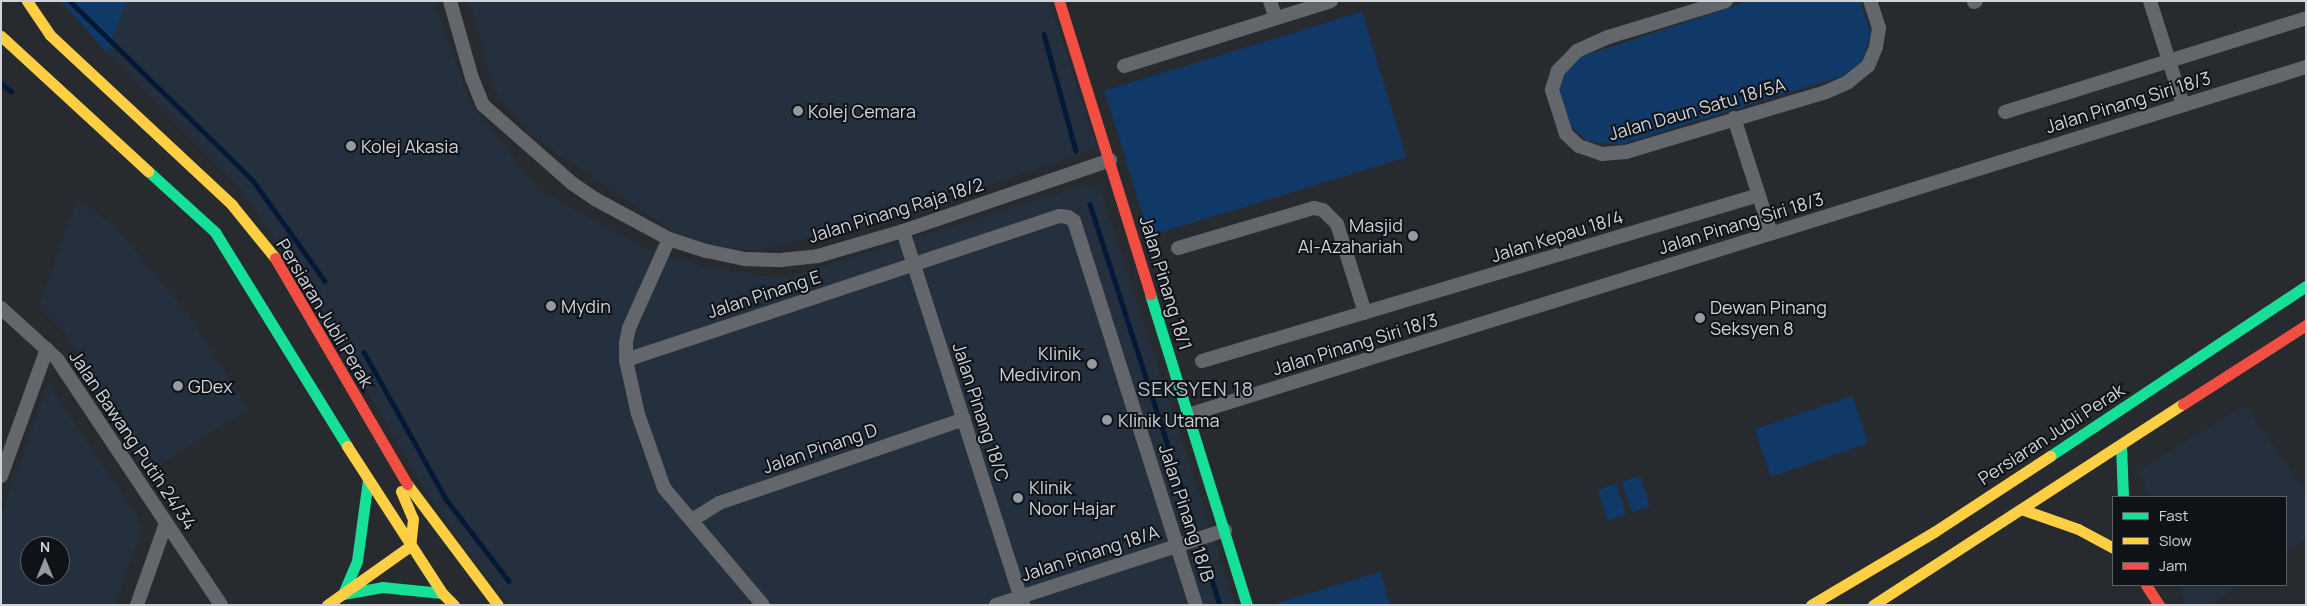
<!DOCTYPE html>
<html>
<head>
<meta charset="utf-8">
<style>
	body { margin:0 }
	#map { position:relative; width:2307px; height:606px; overflow:hidden; background:#272b30; font-family:Manrope,sans-serif }
	div>[style] { position:absolute }
	.built>* { inset:0; background:#25303e }
	.green>* { inset:0; background:#103968; transform-origin:0 0 }
	.stream>* { height:4.5px; margin:-2.25px; padding:0 2.25px; transform-origin:2.25px; border-radius:2.25px; background:#041935 }
	.street>* { height:14px; margin:-7px; padding:0 7px; transform-origin:7px; border-radius:7px; background:#63666b }
	.fast>* { height:11px; margin:-5.5px; padding:0 5.5px; transform-origin:5.5px; border-radius:5.5px; background:#16e098 }
	.slow>* { height:11px; margin:-5.5px; padding:0 5.5px; transform-origin:5.5px; border-radius:5.5px; background:#ffcf43 }
	.jam>* { height:11px; margin:-5.5px; padding:0 5.5px; transform-origin:5.5px; border-radius:5.5px; background:#f24e42 }
	.dots>* { width:14px; height:14px; translate:-50% -50%; box-sizing:border-box; border:2px solid #0f1317; border-radius:50% }
	span { translate:-50% -50%; white-space:nowrap; text-align:center; line-height:1.15; -webkit-text-stroke:4px #0f1317; paint-order:stroke }
	.street-label { font-size:18px; color:#d0d5dc }
	.poi-label { font-size:18px; color:#d0d5dc }
	.left { translate:0 -50%; text-align:left }
	.right { translate:-100% -50%; text-align:right }
	.quarter-label { font-size:20px; color:#bbc5d2; letter-spacing:1px }
	.frame { position:absolute; inset:0; border:2px solid #d0d5dc; pointer-events:none }
	.legend { position:absolute; left:2112px; top:496px; width:175px; height:90px; box-sizing:border-box; background:#0f1317; border:1px solid #5c6166; margin:0; padding:6px 9px; list-style:none; font-size:15px; color:#d0d5dc }
	.legend li { display:flex; align-items:center; gap:10px; height:25px }
	.legend b { width:25px; border:1px solid #5c6166 }
	.north { position:absolute; left:20px; top:536px; width:50px; height:50px; box-sizing:border-box; background:#0f1317; border:1px solid #5c6166; border-radius:50%; rotate:0deg; font-size:14px; font-weight:700; line-height:20px; text-align:center; color:#d0d5dc }
	.north::after { content:''; display:block; margin:auto; width:18px; height:22px; background:#959aa0; clip-path:polygon(50% 0,100% 100%,50% 72%,0 100%) }
</style>
</head>
<body>
<div id="map">
	<div class="built">
		<i style="clip-path:polygon(127px 1px,434px 1px,471px 104px,539px 190px,646px 249px,708px 268px,784px 278px,1088px 184px,1101px 190px,1235px 605px,510px 605px,473px 560px,419px 481px,319px 305px,240px 188px,107px 53px)"></i>
		<i style="clip-path:polygon(470px 1px,1049px 1px,1097px 148px,885px 221px,753px 251px,685px 240px,528px 133px,494px 89px)"></i>
		<i style="clip-path:polygon(77px 199px,114px 226px,188px 314px,248px 409px,152px 470px,64px 331px,39px 306px)"></i>
		<i style="clip-path:polygon(evenodd,48px 384px,143px 525px,115px 605px,1px 605px,1px 515px,48px 384px,30px 546px,60px 546px,60px 576px,30px 576px,30px 546px)"></i>
		<i style="clip-path:polygon(2245px 405px,2306px 493px,2306px 539px,2286px 553px,2286px 497px,2149px 497px,2139px 470px)"></i>
		<i style="clip-path:polygon(2179px 585px,2239px 585px,2210px 605px,2186px 605px)"></i>
	</div>
	<div class="green">
		<i style="clip-path:polygon(61px 1px,127px 1px,107px 53px)"></i>
		<i style="clip-path:polygon(1749px 1px,1860px 1px,1871px 33px,1863px 61px,1846px 75px,1619px 145px,1587px 141px,1570px 126px,1559px 91px,1565px 74px,1580px 57px)"></i>
		<i style="left:1362px;top:12px;width:152px;height:269px;rotate:73deg"></i>
		<i style="left:1852px;top:396px;width:50px;height:103px;rotate:71deg"></i>
		<i style="left:1640px;top:476px;width:32px;height:19px;rotate:72deg"></i>
		<i style="left:1616px;top:484px;width:32px;height:19px;rotate:72deg"></i>
		<i style="clip-path:polygon(1380px 572px,1390px 605px,1272px 605px)"></i>
	</div>
	<div class="stream">
		<i style="left:70px;top:1px;width:255px;rotate:44.4deg"></i>
		<i style="left:252px;top:179px;width:125px;rotate:54.4deg"></i>
		<i style="left:1044px;top:34px;width:121px;rotate:74.7deg"></i>
		<i style="left:1px;top:83px;width:13px;rotate:39deg"></i>
		<i style="left:1090px;top:204px;width:334px;rotate:72.1deg"></i>
		<i style="left:364px;top:352px;width:168px;rotate:60.8deg"></i>
		<i style="left:446px;top:499px;width:103px;rotate:52.5deg"></i>
		<i style="left:1210px;top:574px;width:33px;rotate:72deg"></i>
	</div>
	<div class="street">
		<i style="left:450px;top:1px;width:80px;rotate:74.1deg"></i>
		<i style="left:472px;top:78px;width:29px;rotate:68deg"></i>
		<i style="left:483px;top:105px;width:120px;rotate:41.3deg"></i>
		<i style="left:573px;top:184px;width:27px;rotate:34deg"></i>
		<i style="left:595px;top:199px;width:84px;rotate:28.4deg"></i>
		<i style="left:669px;top:239px;width:40px;rotate:18deg"></i>
		<i style="left:707px;top:251px;width:40px;rotate:12deg"></i>
		<i style="left:746px;top:259px;width:35px;rotate:2deg"></i>
		<i style="left:781px;top:260px;width:37px;rotate:-6deg"></i>
		<i style="left:818px;top:256px;width:89px;rotate:-16.4deg"></i>
		<i style="left:903px;top:231px;width:219px;rotate:-18.9deg"></i>
		<i style="left:1270px;top:1px;width:18px;rotate:71deg"></i>
		<i style="left:1726px;top:1px;width:123px;rotate:163deg"></i>
		<i style="left:1608px;top:37px;width:34px;rotate:156deg"></i>
		<i style="left:1577px;top:51px;width:28px;rotate:134deg"></i>
		<i style="left:1558px;top:71px;width:20px;rotate:108deg"></i>
		<i style="left:1552px;top:90px;width:46px;rotate:72.3deg"></i>
		<i style="left:1566px;top:134px;width:18px;rotate:43deg"></i>
		<i style="left:1579px;top:146px;width:24px;rotate:19deg"></i>
		<i style="left:1602px;top:154px;width:24px;rotate:-5deg"></i>
		<i style="left:1626px;top:152px;width:209px;rotate:-16.7deg"></i>
		<i style="left:1826px;top:92px;width:24px;rotate:-24deg"></i>
		<i style="left:1848px;top:82px;width:26px;rotate:-39deg"></i>
		<i style="left:1868px;top:66px;width:21px;rotate:-67deg"></i>
		<i style="left:1876px;top:47px;width:19px;rotate:-81deg"></i>
		<i style="left:1879px;top:28px;width:28px;rotate:-108deg"></i>
		<i style="left:2150px;top:1px;width:109px;rotate:72.4deg"></i>
		<i style="left:1974px;top:2px;width:2px;rotate:-27deg"></i>
		<i style="left:1124px;top:66px;width:217px;rotate:-17.4deg"></i>
		<i style="left:2005px;top:112px;width:315px;rotate:-17.3deg"></i>
		<i style="left:1734px;top:118px;width:121px;rotate:72.2deg"></i>
		<i style="left:903px;top:231px;width:393px;rotate:72.2deg"></i>
		<i style="left:669px;top:239px;width:98px;rotate:114.2deg"></i>
		<i style="left:629px;top:328px;width:14px;rotate:102deg"></i>
		<i style="left:626px;top:342px;width:18px;rotate:90deg"></i>
		<i style="left:626px;top:360px;width:55px;rotate:77.5deg"></i>
		<i style="left:638px;top:414px;width:78px;rotate:70.6deg"></i>
		<i style="left:664px;top:488px;width:153px;rotate:49.8deg"></i>
		<i style="left:1178px;top:248px;width:142px;rotate:-16.4deg"></i>
		<i style="left:1314px;top:208px;width:9px;rotate:13deg"></i>
		<i style="left:1323px;top:210px;width:20px;rotate:45deg"></i>
		<i style="left:1337px;top:224px;width:93px;rotate:72.5deg"></i>
		<i style="left:1px;top:308px;width:76px;rotate:42.3deg"></i>
		<i style="left:57px;top:359px;width:296px;rotate:56.3deg"></i>
		<i style="left:626px;top:360px;width:456px;rotate:-18.4deg"></i>
		<i style="left:1059px;top:216px;width:9px;rotate:6deg"></i>
		<i style="left:1068px;top:217px;width:7px;rotate:34deg"></i>
		<i style="left:1074px;top:221px;width:403px;rotate:72.4deg"></i>
		<i style="left:1202px;top:361px;width:581px;rotate:-16.6deg"></i>
		<i style="left:1188px;top:415px;width:1171px;rotate:-17.29deg"></i>
		<i style="left:1px;top:476px;width:135px;rotate:-70.1deg"></i>
		<i style="left:692px;top:520px;width:32px;rotate:-32deg"></i>
		<i style="left:719px;top:503px;width:259px;rotate:-18.9deg"></i>
		<i style="left:137px;top:605px;width:87px;rotate:-70.5deg"></i>
		<i style="left:996px;top:605px;width:241px;rotate:-18.1deg"></i>
	</div>
	<div class="fast">
		<i style="left:148px;top:171px;width:91px;rotate:42.3deg"></i>
		<i style="left:215px;top:232px;width:251px;rotate:58.3deg"></i>
		<i style="left:1150px;top:294px;width:326px;rotate:72.7deg"></i>
		<i style="left:2121px;top:445px;width:52px;rotate:87.8deg"></i>
		<i style="left:2050px;top:456px;width:307px;rotate:-33.6deg"></i>
		<i style="left:343px;top:594px;width:36px;rotate:-67deg"></i>
		<i style="left:357px;top:561px;width:82px;rotate:-82.3deg"></i>
		<i style="left:343px;top:594px;width:40px;rotate:-10deg"></i>
		<i style="left:382px;top:587px;width:60px;rotate:5.7deg"></i>
	</div>
	<div class="slow">
		<i style="left:27px;top:1px;width:41px;rotate:55.9deg"></i>
		<i style="left:50px;top:35px;width:249px;rotate:43deg"></i>
		<i style="left:232px;top:205px;width:68px;rotate:50.9deg"></i>
		<i style="left:1px;top:36px;width:200px;rotate:42.6deg"></i>
		<i style="left:347px;top:446px;width:175px;rotate:57.1deg"></i>
		<i style="left:442px;top:593px;width:17px;rotate:45deg"></i>
		<i style="left:407px;top:484px;width:151px;rotate:53.1deg"></i>
		<i style="left:401px;top:491px;width:30px;rotate:67deg"></i>
		<i style="left:413px;top:519px;width:27px;rotate:96deg"></i>
		<i style="left:2024px;top:510px;width:57px;rotate:19.4deg"></i>
		<i style="left:2078px;top:529px;width:40px;rotate:28deg"></i>
		<i style="left:327px;top:605px;width:102px;rotate:-35.4deg"></i>
		<i style="left:1811px;top:605px;width:143px;rotate:-30.7deg"></i>
		<i style="left:1934px;top:532px;width:139px;rotate:-33.2deg"></i>
		<i style="left:1873px;top:605px;width:369px;rotate:-33deg"></i>
	</div>
	<div class="jam">
		<i style="left:1059px;top:1px;width:307px;rotate:72.7deg"></i>
		<i style="left:275px;top:258px;width:262px;rotate:59.7deg"></i>
		<i style="left:2183px;top:404px;width:146px;rotate:-32.7deg"></i>
		<i style="left:2146px;top:585px;width:24px;rotate:57deg"></i>
	</div>
	<div class="dots">
		<i style="left:798px;top:111px;background:#959aa0"></i>
		<i style="left:351px;top:146px;background:#959aa0"></i>
		<i style="left:1413px;top:236px;background:#959aa0"></i>
		<i style="left:551px;top:306px;background:#959aa0"></i>
		<i style="left:1700px;top:318px;background:#959aa0"></i>
		<i style="left:1092px;top:364px;background:#959aa0"></i>
		<i style="left:178px;top:386px;background:#959aa0"></i>
		<i style="left:1107px;top:420px;background:#959aa0"></i>
		<i style="left:1018px;top:498px;background:#959aa0"></i>
	</div>
	<div class="street-label">
		<span style="left:2128px;top:102px;rotate:-17deg">Jalan Pinang Siri 18/3</span>
		<span style="left:1697px;top:109px;rotate:-16deg">Jalan Daun Satu 18/5A</span>
		<span style="left:896px;top:210px;rotate:-17deg">Jalan Pinang Raja 18/2</span>
		<span style="left:1741px;top:223px;rotate:-17deg">Jalan Pinang Siri 18/3</span>
		<span style="left:1557px;top:236px;rotate:-17deg">Jalan Kepau 18/4</span>
		<span style="left:1166px;top:283px;rotate:73deg">Jalan Pinang 18/1</span>
		<span style="left:764px;top:294px;rotate:-18deg">Jalan Pinang E</span>
		<span style="left:325px;top:313px;rotate:59deg">Persiaran Jubli Perak</span>
		<span style="left:1355px;top:344px;rotate:-17deg">Jalan Pinang Siri 18/3</span>
		<span style="left:981px;top:412px;rotate:72deg">Jalan Pinang 18/C</span>
		<span style="left:2051px;top:434px;rotate:-33deg">Persiaran Jubli Perak</span>
		<span style="left:133px;top:440px;rotate:56deg">Jalan Bawang Putih 24/34</span>
		<span style="left:820px;top:448px;rotate:-19deg">Jalan Pinang D</span>
		<span style="left:1187px;top:513px;rotate:72deg">Jalan Pinang 18/B</span>
		<span style="left:1090px;top:553px;rotate:-18deg">Jalan Pinang 18/A</span>
	</div>
	<div class="poi-label">
		<span class="left" style="left:808px;top:111px">Kolej Cemara</span>
		<span class="left" style="left:361px;top:146px">Kolej Akasia</span>
		<span class="right" style="left:1403px;top:236px">Masjid<br>Al-Azahariah</span>
		<span class="left" style="left:561px;top:306px">Mydin</span>
		<span class="left" style="left:1710px;top:318px">Dewan Pinang<br>Seksyen 8</span>
		<span class="right" style="left:1081px;top:364px">Klinik<br>Mediviron</span>
		<span class="left" style="left:188px;top:386px">GDex</span>
		<span class="left" style="left:1118px;top:420px">Klinik Utama</span>
		<span class="left" style="left:1029px;top:498px">Klinik<br>Noor Hajar</span>
	</div>
	<div class="quarter-label">
		<span style="left:1196px;top:388px">SEKSYEN 18</span>
	</div>
	<div class="frame"></div>
	<ul class="legend">
	<li><b style="height:6px;background:#16e098"></b>Fast</li>
	<li><b style="height:6px;background:#ffcf43"></b>Slow</li>
	<li><b style="height:6px;background:#f24e42"></b>Jam</li>
	</ul>
	<div class="north">N</div>
</div>
</body>
</html>
